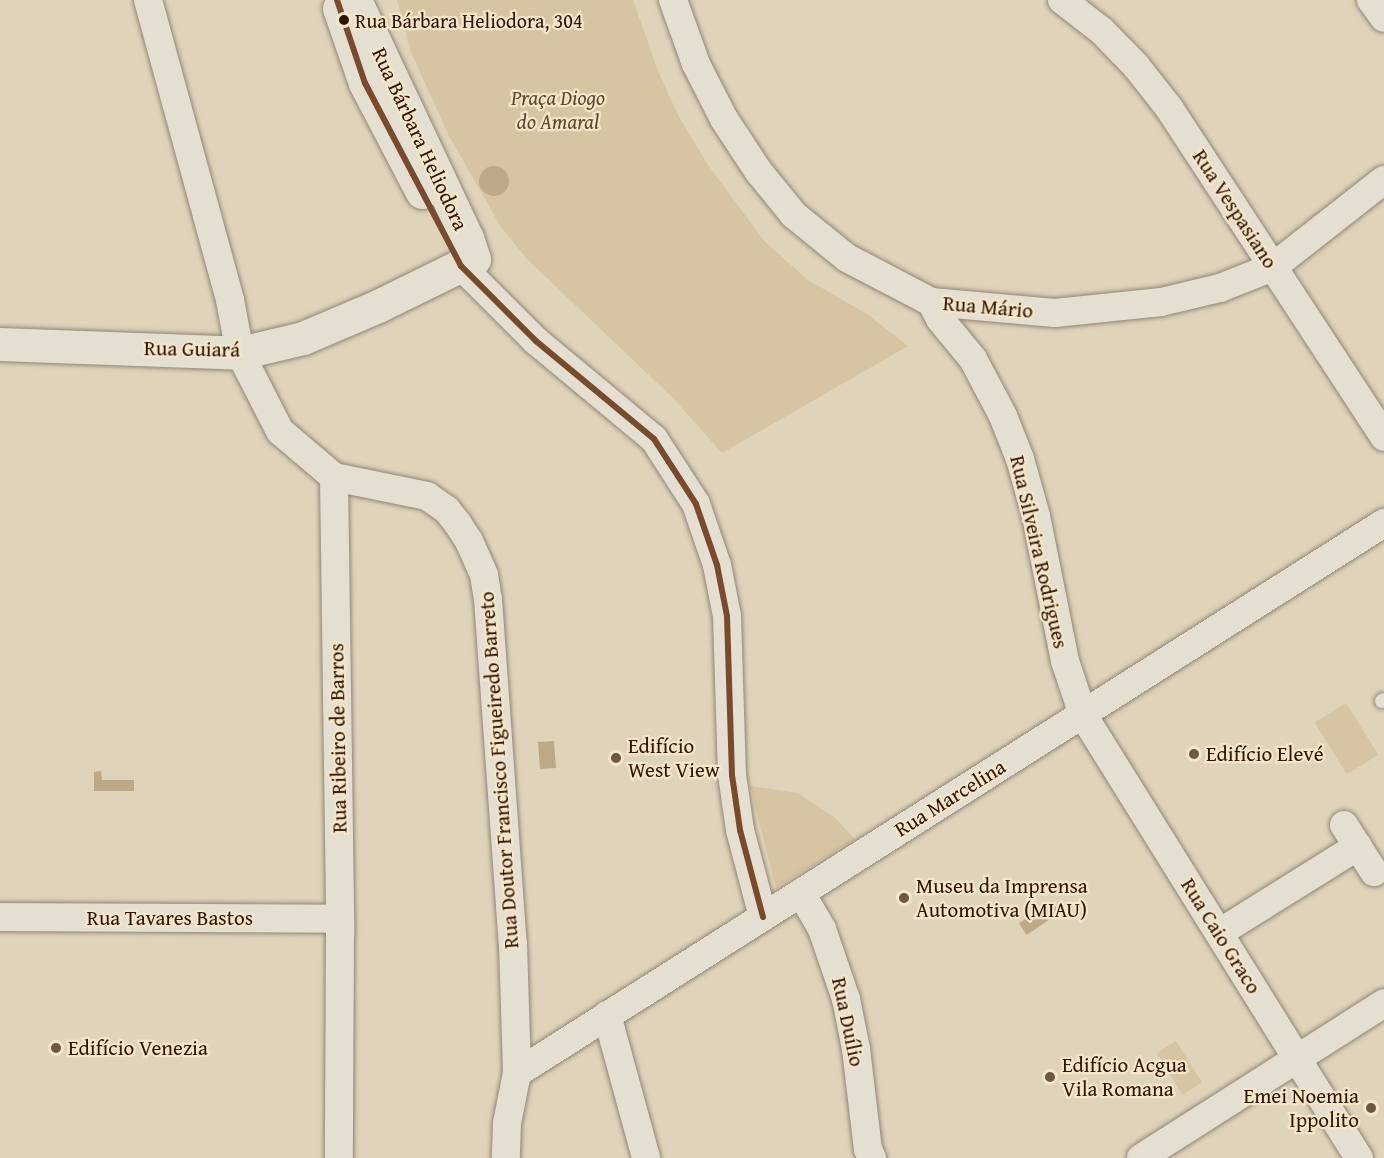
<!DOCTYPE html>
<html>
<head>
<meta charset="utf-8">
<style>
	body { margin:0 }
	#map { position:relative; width:1384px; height:1158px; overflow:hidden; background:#dfd3ba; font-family:"Gentium Book Plus",serif }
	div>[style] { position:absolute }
	.green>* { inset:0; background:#d6c4a2; transform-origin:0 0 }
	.water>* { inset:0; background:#bda888; transform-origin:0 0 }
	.round { border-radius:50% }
	.roads { filter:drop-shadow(0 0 2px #918677) drop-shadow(0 0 2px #918677) }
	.service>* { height:14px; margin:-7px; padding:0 7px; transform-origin:7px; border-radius:7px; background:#e5dfd2 }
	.minor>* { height:28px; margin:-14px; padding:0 14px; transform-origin:14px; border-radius:14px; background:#e5dfd2 }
	.tertiary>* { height:33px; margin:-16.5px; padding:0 16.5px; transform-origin:16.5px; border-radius:16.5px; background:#e5dfd2 }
	.bus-1>* { height:6px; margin:-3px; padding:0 3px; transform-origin:3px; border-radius:3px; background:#7a4b2a }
	.dots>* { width:16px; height:16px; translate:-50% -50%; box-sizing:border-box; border:3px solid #f4e6c8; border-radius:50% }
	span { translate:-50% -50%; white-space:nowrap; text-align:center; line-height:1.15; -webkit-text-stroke:4.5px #f4e6c8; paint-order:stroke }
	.bus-label { font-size:20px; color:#321407 }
	.left { translate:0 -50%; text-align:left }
	.park-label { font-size:21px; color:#614530; font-style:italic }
	.street-label { font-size:21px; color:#321407 }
	.poi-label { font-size:21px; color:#321407 }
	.right { translate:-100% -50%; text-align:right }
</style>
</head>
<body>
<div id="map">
	<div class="green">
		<i style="clip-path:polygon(397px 0,633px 0,658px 71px,678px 115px,708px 165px,765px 242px,808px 280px,867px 314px,908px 346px,722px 453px,673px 398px,527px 259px,501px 227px,448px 134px,411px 52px)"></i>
		<i style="left:1346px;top:703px;width:61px;height:37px;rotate:58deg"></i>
		<i style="clip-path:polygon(750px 786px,798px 793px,835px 818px,855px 839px,776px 888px)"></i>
		<i style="left:1176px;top:1041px;width:49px;height:23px;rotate:58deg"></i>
	</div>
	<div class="water">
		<i class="round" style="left:479px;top:166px;width:30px;height:30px"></i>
		<i style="left:554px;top:741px;width:27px;height:16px;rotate:86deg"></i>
		<i style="clip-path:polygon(101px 771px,102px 780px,134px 780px,134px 791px,94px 791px,94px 772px)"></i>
		<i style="left:1052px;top:901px;width:14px;height:40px;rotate:56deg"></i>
	</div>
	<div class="roads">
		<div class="service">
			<i style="left:1382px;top:701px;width:2px;rotate:-27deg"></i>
		</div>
		<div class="minor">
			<i style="left:148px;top:0;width:311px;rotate:74.7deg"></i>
			<i style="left:230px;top:300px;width:54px;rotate:79.3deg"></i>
			<i style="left:240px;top:353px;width:88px;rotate:62.9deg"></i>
			<i style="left:280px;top:431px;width:71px;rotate:40.4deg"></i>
			<i style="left:334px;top:477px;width:95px;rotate:11.5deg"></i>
			<i style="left:427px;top:496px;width:24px;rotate:35deg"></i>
			<i style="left:447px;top:510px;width:18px;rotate:52deg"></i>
			<i style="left:458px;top:524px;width:20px;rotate:57deg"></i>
			<i style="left:469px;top:541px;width:37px;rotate:66deg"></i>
			<i style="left:484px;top:575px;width:24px;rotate:81deg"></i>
			<i style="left:488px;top:599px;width:346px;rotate:85.9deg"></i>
			<i style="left:513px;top:944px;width:129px;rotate:88.2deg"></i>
			<i style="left:517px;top:1073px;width:51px;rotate:101.3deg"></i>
			<i style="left:507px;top:1123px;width:35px;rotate:92deg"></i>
			<i style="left:673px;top:0;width:68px;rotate:70.2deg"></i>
			<i style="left:696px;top:64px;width:62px;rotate:63deg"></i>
			<i style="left:724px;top:119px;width:64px;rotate:56.6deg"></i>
			<i style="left:759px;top:172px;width:55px;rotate:50.9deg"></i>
			<i style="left:794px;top:215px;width:68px;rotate:39.1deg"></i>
			<i style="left:847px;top:258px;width:95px;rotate:27.6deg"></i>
			<i style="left:931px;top:302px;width:124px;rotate:5.1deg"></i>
			<i style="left:1055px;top:313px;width:107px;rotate:-5.9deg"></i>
			<i style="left:1161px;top:302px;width:61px;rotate:-13.3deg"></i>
			<i style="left:1220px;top:288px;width:57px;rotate:-21.6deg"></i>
			<i style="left:1273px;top:267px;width:141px;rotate:-38.1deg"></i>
			<i style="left:1062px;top:0;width:51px;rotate:37.8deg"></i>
			<i style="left:1102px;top:31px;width:49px;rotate:45.8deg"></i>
			<i style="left:1136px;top:66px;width:53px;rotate:51.8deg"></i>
			<i style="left:1169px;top:108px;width:393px;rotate:56.8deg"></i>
			<i style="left:1371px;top:0;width:22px;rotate:54deg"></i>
			<i style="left:461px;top:266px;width:106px;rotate:45deg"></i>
			<i style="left:536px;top:341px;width:153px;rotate:39.7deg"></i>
			<i style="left:654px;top:439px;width:77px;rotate:57.1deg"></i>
			<i style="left:696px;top:504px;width:65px;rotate:71deg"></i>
			<i style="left:717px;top:565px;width:52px;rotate:78.9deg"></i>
			<i style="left:727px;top:616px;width:159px;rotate:88.2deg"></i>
			<i style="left:732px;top:775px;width:56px;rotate:81.7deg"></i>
			<i style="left:740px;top:830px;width:90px;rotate:75.2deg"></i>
			<i style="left:931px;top:302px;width:19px;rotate:62deg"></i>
			<i style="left:940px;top:319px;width:52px;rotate:50.5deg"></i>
			<i style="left:973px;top:359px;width:64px;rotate:62.2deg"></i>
			<i style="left:1003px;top:416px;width:46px;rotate:68.4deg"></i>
			<i style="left:1020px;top:459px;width:59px;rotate:74.3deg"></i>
			<i style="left:1036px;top:516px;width:148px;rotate:78.7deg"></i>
			<i style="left:1065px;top:661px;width:57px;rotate:71.6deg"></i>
			<i style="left:1083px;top:715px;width:522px;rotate:58.08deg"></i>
			<i style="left:334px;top:477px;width:457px;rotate:89.2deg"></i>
			<i style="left:340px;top:934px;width:224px;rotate:90.3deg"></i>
			<i style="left:1344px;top:825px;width:56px;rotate:57.4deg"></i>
			<i style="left:801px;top:893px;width:42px;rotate:59.7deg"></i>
			<i style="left:822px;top:929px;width:74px;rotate:71.1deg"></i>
			<i style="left:846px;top:999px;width:51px;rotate:78.7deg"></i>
			<i style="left:856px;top:1049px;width:101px;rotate:83.2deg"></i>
			<i style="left:868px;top:1149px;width:10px;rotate:66deg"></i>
			<i style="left:0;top:917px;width:340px;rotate:0.3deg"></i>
			<i style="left:1219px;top:933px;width:164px;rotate:-32deg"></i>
			<i style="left:607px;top:1015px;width:148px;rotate:74.7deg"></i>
			<i style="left:517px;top:1073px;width:1027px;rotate:-32.39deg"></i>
			<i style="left:1141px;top:1158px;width:288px;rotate:-32.5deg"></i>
		</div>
		<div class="tertiary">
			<i style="left:339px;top:8px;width:79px;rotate:70.9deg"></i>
			<i style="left:365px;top:83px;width:123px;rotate:62.4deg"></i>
			<i style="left:0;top:344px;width:240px;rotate:2.1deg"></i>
			<i style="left:240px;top:353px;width:65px;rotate:-13.4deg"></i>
			<i style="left:303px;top:338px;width:82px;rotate:-23.1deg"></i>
			<i style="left:378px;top:306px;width:107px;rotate:-26.1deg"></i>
			<i style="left:474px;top:259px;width:22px;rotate:-108deg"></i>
			<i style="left:467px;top:238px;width:263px;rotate:-115.2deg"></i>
		</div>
	</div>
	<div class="bus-1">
		<i style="left:337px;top:0;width:88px;rotate:71.4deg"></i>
		<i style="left:365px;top:83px;width:207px;rotate:62.3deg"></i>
		<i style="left:461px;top:266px;width:106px;rotate:45deg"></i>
		<i style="left:536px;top:341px;width:153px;rotate:39.7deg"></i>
		<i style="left:654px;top:439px;width:77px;rotate:57.1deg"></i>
		<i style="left:696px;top:504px;width:65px;rotate:71deg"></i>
		<i style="left:717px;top:565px;width:52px;rotate:78.9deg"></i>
		<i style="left:727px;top:616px;width:159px;rotate:88.2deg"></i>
		<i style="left:732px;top:775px;width:56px;rotate:81.7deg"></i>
		<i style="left:740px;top:830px;width:90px;rotate:75.2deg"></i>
	</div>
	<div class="dots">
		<i style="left:344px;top:20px;background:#321407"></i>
		<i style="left:1194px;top:754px;background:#6f5746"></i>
		<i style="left:616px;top:758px;background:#6f5746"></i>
		<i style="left:904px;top:898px;background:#6f5746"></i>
		<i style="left:56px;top:1048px;background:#6f5746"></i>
		<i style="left:1050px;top:1077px;background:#6f5746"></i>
		<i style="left:1371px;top:1108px;background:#6f5746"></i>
	</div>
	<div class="bus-label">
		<span class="left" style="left:355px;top:20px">Rua Bárbara Heliodora, 304</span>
	</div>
	<div class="park-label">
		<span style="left:558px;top:110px">Praça Diogo<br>do Amaral</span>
	</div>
	<div class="street-label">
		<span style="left:420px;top:139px;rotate:65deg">Rua Bárbara Heliodora</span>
		<span style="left:1235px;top:209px;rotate:57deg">Rua Vespasiano</span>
		<span style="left:988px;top:307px;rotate:5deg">Rua Mário</span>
		<span style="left:192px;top:349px;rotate:1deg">Rua Guiará</span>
		<span style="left:1039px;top:552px;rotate:77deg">Rua Silveira Rodrigues</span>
		<span style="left:338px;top:738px;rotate:-91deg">Rua Ribeiro de Barros</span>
		<span style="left:499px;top:770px;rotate:-94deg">Rua Doutor Francisco Figueiredo Barreto</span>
		<span style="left:950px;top:798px;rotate:-32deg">Rua Marcelina</span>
		<span style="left:170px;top:918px">Rua Tavares Bastos</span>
		<span style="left:1221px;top:936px;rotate:58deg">Rua Caio Graco</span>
		<span style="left:848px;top:1022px;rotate:78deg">Rua Duílio</span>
	</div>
	<div class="poi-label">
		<span class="left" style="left:628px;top:758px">Edifício<br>West View</span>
		<span class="left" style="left:1206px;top:754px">Edifício Elevé</span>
		<span class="left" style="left:916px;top:898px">Museu da Imprensa<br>Automotiva (MIAU)</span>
		<span class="left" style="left:68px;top:1048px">Edifício Venezia</span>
		<span class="left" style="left:1062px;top:1077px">Edifício Acgua<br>Vila Romana</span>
		<span class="right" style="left:1359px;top:1108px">Emei Noemia<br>Ippolito</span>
	</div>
</div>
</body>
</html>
